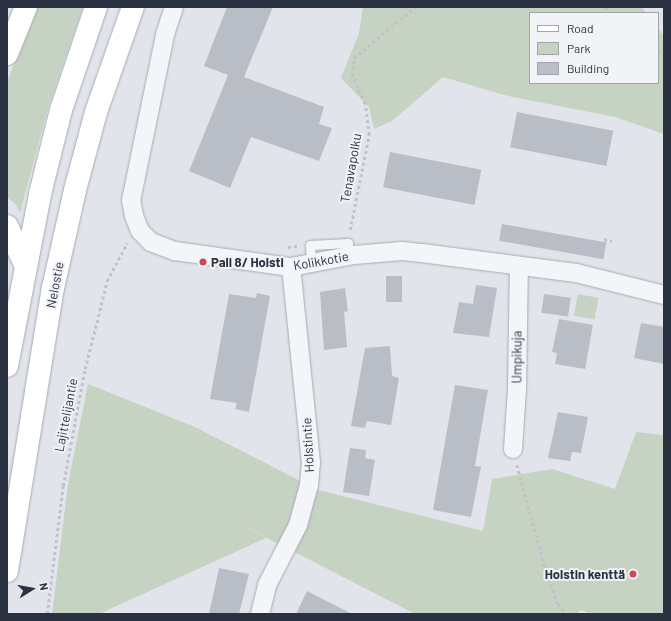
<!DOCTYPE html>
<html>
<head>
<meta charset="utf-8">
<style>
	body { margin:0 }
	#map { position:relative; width:671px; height:621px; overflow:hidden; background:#e1e4ea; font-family:Barlow,sans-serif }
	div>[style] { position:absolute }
	.green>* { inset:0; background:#c6d3c3; transform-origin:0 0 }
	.building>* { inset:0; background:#b9bdc6; transform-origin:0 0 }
	.path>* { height:2.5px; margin-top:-1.25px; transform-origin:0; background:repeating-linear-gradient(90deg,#bfc2c8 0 3px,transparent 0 6px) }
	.roads { filter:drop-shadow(0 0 1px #a6abb4) drop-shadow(0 0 1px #a6abb4) }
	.lane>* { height:9px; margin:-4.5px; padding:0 4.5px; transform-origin:4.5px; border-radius:4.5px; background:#f4f5f8 }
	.street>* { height:18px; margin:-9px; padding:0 9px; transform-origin:9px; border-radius:9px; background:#f4f5f8 }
	.secondary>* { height:22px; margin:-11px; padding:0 11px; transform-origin:11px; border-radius:11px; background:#fff }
	.highway>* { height:22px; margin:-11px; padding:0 11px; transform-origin:11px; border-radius:11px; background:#fff }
	.dots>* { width:11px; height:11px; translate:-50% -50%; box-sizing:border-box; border:2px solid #f1f3f7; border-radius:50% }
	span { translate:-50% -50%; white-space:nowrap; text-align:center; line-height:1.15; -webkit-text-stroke:4px #f1f3f7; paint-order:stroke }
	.street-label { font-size:13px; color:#2a3241 }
	.poi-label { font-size:13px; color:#2a3241; font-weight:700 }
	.left { translate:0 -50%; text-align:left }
	.right { translate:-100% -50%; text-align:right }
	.frame { position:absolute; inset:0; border:8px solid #2a3241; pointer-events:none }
	.legend { position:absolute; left:529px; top:12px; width:130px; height:72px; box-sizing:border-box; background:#f1f3f7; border:1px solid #a1a6ae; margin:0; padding:5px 7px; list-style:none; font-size:12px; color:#2a3241 }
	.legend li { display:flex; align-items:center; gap:8px; height:20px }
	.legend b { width:20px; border:1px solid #a1a6ae }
	.north { position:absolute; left:12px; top:569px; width:40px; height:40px; -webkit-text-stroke:3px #f1f3f7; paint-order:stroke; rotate:79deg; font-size:11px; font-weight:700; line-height:16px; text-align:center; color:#2a3241 }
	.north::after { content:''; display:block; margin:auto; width:14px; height:18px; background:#2a3241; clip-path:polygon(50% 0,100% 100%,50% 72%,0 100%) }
</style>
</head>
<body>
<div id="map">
	<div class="green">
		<i style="clip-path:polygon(36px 7px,83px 7px,48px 108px,20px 213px,16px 205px,7px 197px,7px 82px)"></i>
		<i style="clip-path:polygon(363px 7px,642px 7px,646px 13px,530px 13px,530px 83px,658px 83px,658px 28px,664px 36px,664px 134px,615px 117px,508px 96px,443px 77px,392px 121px,374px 129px,369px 107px,341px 78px,359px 33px)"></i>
		<i style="left:578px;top:294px;width:21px;height:22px;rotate:11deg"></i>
		<i style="clip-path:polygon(88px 384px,195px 427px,318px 490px,483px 531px,492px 479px,552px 469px,615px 489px,636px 432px,664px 435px,664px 614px,590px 614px,582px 610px,575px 614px,415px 614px,236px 522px,266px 538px,99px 614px,52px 614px,68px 484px)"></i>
	</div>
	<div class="building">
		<i style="clip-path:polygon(227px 7px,273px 7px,244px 77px,324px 107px,319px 124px,332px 128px,319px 161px,251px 137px,230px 188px,189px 171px,228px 75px,204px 66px)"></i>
		<i style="left:517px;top:112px;width:98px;height:36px;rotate:11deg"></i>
		<i style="left:390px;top:152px;width:93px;height:36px;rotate:11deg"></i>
		<i style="left:502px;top:224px;width:106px;height:17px;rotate:10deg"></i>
		<i style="left:386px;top:276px;width:16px;height:26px"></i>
		<i style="clip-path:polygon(476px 285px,497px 288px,489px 337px,453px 333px,459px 302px,473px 304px)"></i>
		<i style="clip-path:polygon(345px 288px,348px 311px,344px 312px,347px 347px,324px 350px,320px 292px)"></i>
		<i style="clip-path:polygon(257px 293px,270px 296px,249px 412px,235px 409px,237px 403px,210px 399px,229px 294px,256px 298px)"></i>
		<i style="left:544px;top:294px;width:27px;height:19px;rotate:8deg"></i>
		<i style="clip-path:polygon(559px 319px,593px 325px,585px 369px,555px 364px,557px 353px,552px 352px)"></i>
		<i style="clip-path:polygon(641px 323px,664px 327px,664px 364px,634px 358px)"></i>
		<i style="clip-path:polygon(390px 346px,392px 376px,399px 378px,391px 425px,367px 421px,365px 428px,351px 426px,365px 348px)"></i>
		<i style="clip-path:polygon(455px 385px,488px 390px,475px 466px,481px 467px,471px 517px,433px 510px)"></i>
		<i style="clip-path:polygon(558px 412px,588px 417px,581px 453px,572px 452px,570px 461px,548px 458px)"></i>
		<i style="clip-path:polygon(350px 448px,366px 450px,365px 458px,375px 460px,369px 496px,343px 492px)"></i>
		<i style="clip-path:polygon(219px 568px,249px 574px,239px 614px,209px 614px)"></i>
		<i style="clip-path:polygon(307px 591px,352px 614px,296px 614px)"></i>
	</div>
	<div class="path">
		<i style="left:606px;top:7px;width:7px;rotate:63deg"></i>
		<i style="left:658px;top:51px;width:8px;rotate:40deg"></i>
		<i style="left:350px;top:230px;width:97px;rotate:-78.7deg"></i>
		<i style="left:369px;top:135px;width:31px;rotate:-97deg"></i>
		<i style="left:365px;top:104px;width:31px;rotate:-115deg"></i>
		<i style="left:352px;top:76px;width:18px;rotate:-84deg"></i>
		<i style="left:354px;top:58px;width:80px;rotate:-39.9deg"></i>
		<i style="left:604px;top:239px;width:8px;rotate:14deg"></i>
		<i style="left:288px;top:247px;width:9px;rotate:-6deg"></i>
		<i style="left:517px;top:465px;width:106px;rotate:74.6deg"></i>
		<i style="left:545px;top:567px;width:39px;rotate:71deg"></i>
		<i style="left:558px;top:604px;width:13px;rotate:51deg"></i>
		<i style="left:47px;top:614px;width:129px;rotate:-82.9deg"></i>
		<i style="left:63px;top:486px;width:119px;rotate:-79.4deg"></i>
		<i style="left:85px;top:369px;width:91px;rotate:-76deg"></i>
		<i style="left:107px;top:281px;width:43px;rotate:-62.2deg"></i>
	</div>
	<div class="roads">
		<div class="lane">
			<i style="left:311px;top:263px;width:18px;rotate:-93deg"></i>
			<i style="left:310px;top:245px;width:38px;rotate:-3deg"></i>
			<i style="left:348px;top:243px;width:13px;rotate:90deg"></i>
		</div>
		<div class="street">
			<i style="left:174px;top:7px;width:29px;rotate:108deg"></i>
			<i style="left:165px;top:35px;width:168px;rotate:101.6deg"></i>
			<i style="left:131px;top:200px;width:16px;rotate:79deg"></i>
			<i style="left:134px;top:216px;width:16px;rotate:68deg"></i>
			<i style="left:140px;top:231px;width:16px;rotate:45deg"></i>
			<i style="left:151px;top:242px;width:26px;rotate:21deg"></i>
			<i style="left:175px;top:251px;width:117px;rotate:7.9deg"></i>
			<i style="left:291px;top:267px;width:64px;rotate:-10.8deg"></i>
			<i style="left:354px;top:255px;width:48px;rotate:-4.8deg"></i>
			<i style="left:402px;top:251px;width:20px;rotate:6deg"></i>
			<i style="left:422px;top:253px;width:155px;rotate:7.4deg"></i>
			<i style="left:576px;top:273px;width:91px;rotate:14deg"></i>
			<i style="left:513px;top:449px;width:61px;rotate:-86.2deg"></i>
			<i style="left:517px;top:388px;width:122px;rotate:-89.1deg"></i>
			<i style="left:260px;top:614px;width:30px;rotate:-76deg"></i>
			<i style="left:267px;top:585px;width:68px;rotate:-62.7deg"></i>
			<i style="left:298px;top:525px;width:41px;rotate:-74.6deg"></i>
			<i style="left:309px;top:485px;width:22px;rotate:-85deg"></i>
			<i style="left:311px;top:463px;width:197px;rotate:-95.8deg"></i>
		</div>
		<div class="secondary">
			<i style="left:7px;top:54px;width:51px;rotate:-68deg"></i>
		</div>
		<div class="highway">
			<i style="left:7px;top:226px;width:42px;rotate:64.7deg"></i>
			<i style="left:7px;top:366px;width:175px;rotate:-79.1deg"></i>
			<i style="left:40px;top:194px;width:87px;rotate:-76deg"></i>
			<i style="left:61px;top:110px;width:109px;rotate:-71.2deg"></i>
			<i style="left:7px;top:571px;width:287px;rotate:-80.8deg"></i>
			<i style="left:53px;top:288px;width:100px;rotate:-77.3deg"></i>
			<i style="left:75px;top:190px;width:81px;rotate:-74.9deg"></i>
			<i style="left:96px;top:112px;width:111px;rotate:-70.6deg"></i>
		</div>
	</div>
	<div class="dots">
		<i style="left:203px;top:262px;background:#cc4959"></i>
		<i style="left:633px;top:574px;background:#cc4959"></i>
	</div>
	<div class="street-label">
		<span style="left:351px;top:168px;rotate:-80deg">Tenavapolku</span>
		<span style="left:321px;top:261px;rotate:-10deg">Kolikkotie</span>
		<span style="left:55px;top:285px;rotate:-79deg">Nelostie</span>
		<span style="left:517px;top:357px;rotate:-90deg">Umpikuja</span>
		<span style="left:66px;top:415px;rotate:-79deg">Lajittelijantie</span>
		<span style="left:308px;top:445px;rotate:-93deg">Holstintie</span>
	</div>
	<div class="poi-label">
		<span class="left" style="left:211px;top:262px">Pali 8/ Holsti</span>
		<span class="right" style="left:625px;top:574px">Holstin kenttä</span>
	</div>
	<div class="frame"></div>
	<ul class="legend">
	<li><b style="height:5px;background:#fff"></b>Road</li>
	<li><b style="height:11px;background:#c6d3c3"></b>Park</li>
	<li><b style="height:11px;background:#b9bdc6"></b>Building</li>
	</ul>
	<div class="north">N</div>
</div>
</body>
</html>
